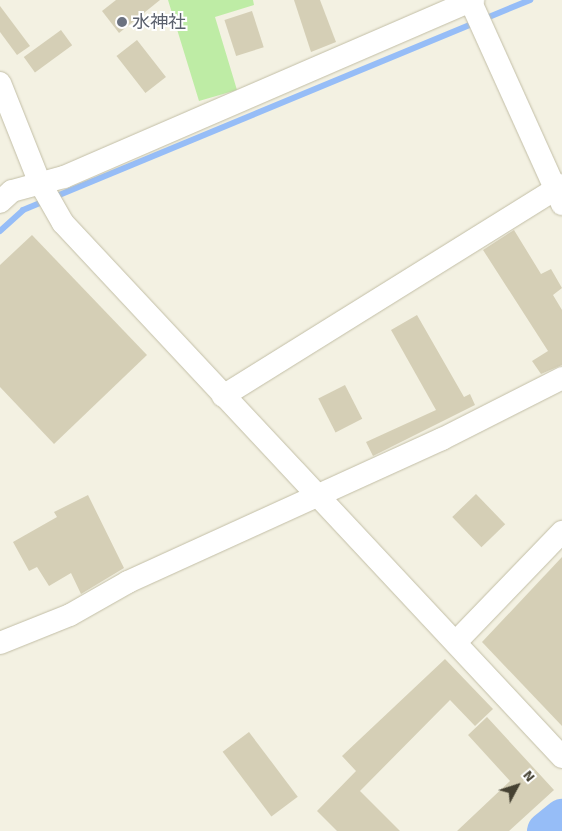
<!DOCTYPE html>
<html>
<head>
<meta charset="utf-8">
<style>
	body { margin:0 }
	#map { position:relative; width:562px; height:831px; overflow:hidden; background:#f3f1e2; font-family:Signika,"Noto Sans JP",sans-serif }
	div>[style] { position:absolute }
	.green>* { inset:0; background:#beeca5 }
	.stream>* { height:6px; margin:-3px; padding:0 3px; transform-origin:3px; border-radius:3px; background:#96bdf7 }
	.river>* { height:38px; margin:-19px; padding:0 19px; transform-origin:19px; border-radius:19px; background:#96bdf7 }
	.building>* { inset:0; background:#d5cfb6; transform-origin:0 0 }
	.roads { filter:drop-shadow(0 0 1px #c2bea6) drop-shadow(0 0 1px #c2bea6) }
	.minor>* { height:22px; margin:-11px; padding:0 11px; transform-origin:11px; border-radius:11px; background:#fff }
	.dots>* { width:14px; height:14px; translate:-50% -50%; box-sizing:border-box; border:2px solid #fff; border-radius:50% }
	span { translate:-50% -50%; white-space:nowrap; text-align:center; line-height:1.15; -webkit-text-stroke:4px #fff; paint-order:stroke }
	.worship-label { font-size:18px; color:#5b616d }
	.left { translate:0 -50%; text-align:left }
	.north { position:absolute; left:492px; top:761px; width:50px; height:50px; -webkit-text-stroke:4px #fff; paint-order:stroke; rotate:50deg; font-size:14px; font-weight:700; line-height:20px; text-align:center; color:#454132 }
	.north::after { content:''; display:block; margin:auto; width:18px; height:22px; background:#454132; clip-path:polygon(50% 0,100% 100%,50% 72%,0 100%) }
</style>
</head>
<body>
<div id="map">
	<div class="green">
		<i style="clip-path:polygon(168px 0,253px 0,254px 5px,215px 17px,237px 90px,199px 101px)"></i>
	</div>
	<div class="stream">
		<i style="left:0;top:231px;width:31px;rotate:-42deg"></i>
		<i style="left:23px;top:210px;width:549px;rotate:-22.5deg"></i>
	</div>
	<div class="river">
		<i style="left:546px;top:831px;width:21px;rotate:-39deg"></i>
	</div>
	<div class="building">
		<i style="clip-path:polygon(116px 0,160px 0,119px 33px,102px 11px)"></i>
		<i style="clip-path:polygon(294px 0,320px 0,336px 42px,311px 52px)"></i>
		<i style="clip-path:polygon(0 6px,30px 46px,17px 55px,0 32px)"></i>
		<i style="left:252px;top:11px;width:38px;height:29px;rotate:72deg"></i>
		<i style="left:61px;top:30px;width:19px;height:46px;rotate:54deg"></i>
		<i style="left:137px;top:40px;width:47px;height:26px;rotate:52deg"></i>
		<i style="clip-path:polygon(514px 230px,541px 274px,551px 269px,562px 288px,553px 295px,562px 310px,562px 365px,541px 374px,532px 361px,548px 351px,483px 250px)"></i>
		<i style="clip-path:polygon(32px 235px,147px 355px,54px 444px,0 387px,0 265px)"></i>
		<i style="clip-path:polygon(417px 315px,464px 397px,470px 394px,475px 405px,373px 456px,366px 442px,436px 410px,391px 330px)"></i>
		<i style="left:345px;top:385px;width:38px;height:30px;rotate:63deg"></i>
		<i style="left:476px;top:494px;width:42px;height:33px;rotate:46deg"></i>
		<i style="clip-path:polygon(88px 495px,124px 568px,81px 594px,71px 573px,49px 586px,37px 567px,29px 571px,13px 542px,57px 517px,54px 512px)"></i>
		<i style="clip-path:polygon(562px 557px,562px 726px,482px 642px)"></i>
		<i style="clip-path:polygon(445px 659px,493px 709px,475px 726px,450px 700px,360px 791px,400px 831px,337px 831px,317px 811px,356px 771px,342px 756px)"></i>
		<i style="clip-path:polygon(487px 717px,554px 790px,509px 831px,457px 831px,510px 781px,468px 735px)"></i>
		<i style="left:249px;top:732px;width:81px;height:33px;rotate:53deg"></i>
	</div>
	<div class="roads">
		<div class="minor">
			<i style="left:470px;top:0;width:224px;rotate:65.7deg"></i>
			<i style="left:0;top:83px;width:105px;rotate:68.3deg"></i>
			<i style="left:39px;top:181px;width:48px;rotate:60.3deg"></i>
			<i style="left:63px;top:223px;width:731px;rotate:46.94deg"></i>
			<i style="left:0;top:202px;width:16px;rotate:-43deg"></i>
			<i style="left:12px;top:191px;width:54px;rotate:-15.1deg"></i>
			<i style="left:64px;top:177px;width:446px;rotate:-23.4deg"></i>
			<i style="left:223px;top:396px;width:399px;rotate:-31.9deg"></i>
			<i style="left:456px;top:642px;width:153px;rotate:-46.1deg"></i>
			<i style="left:0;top:643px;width:75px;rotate:-21.8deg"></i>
			<i style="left:70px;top:615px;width:67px;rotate:-29.6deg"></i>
			<i style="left:128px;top:582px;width:345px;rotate:-24.5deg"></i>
			<i style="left:442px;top:439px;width:135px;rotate:-26.9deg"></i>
		</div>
	</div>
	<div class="dots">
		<i style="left:122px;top:22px;background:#6b7280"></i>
	</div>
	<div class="worship-label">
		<span class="left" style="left:132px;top:22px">水神社</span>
	</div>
	<div class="north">N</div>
</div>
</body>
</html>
